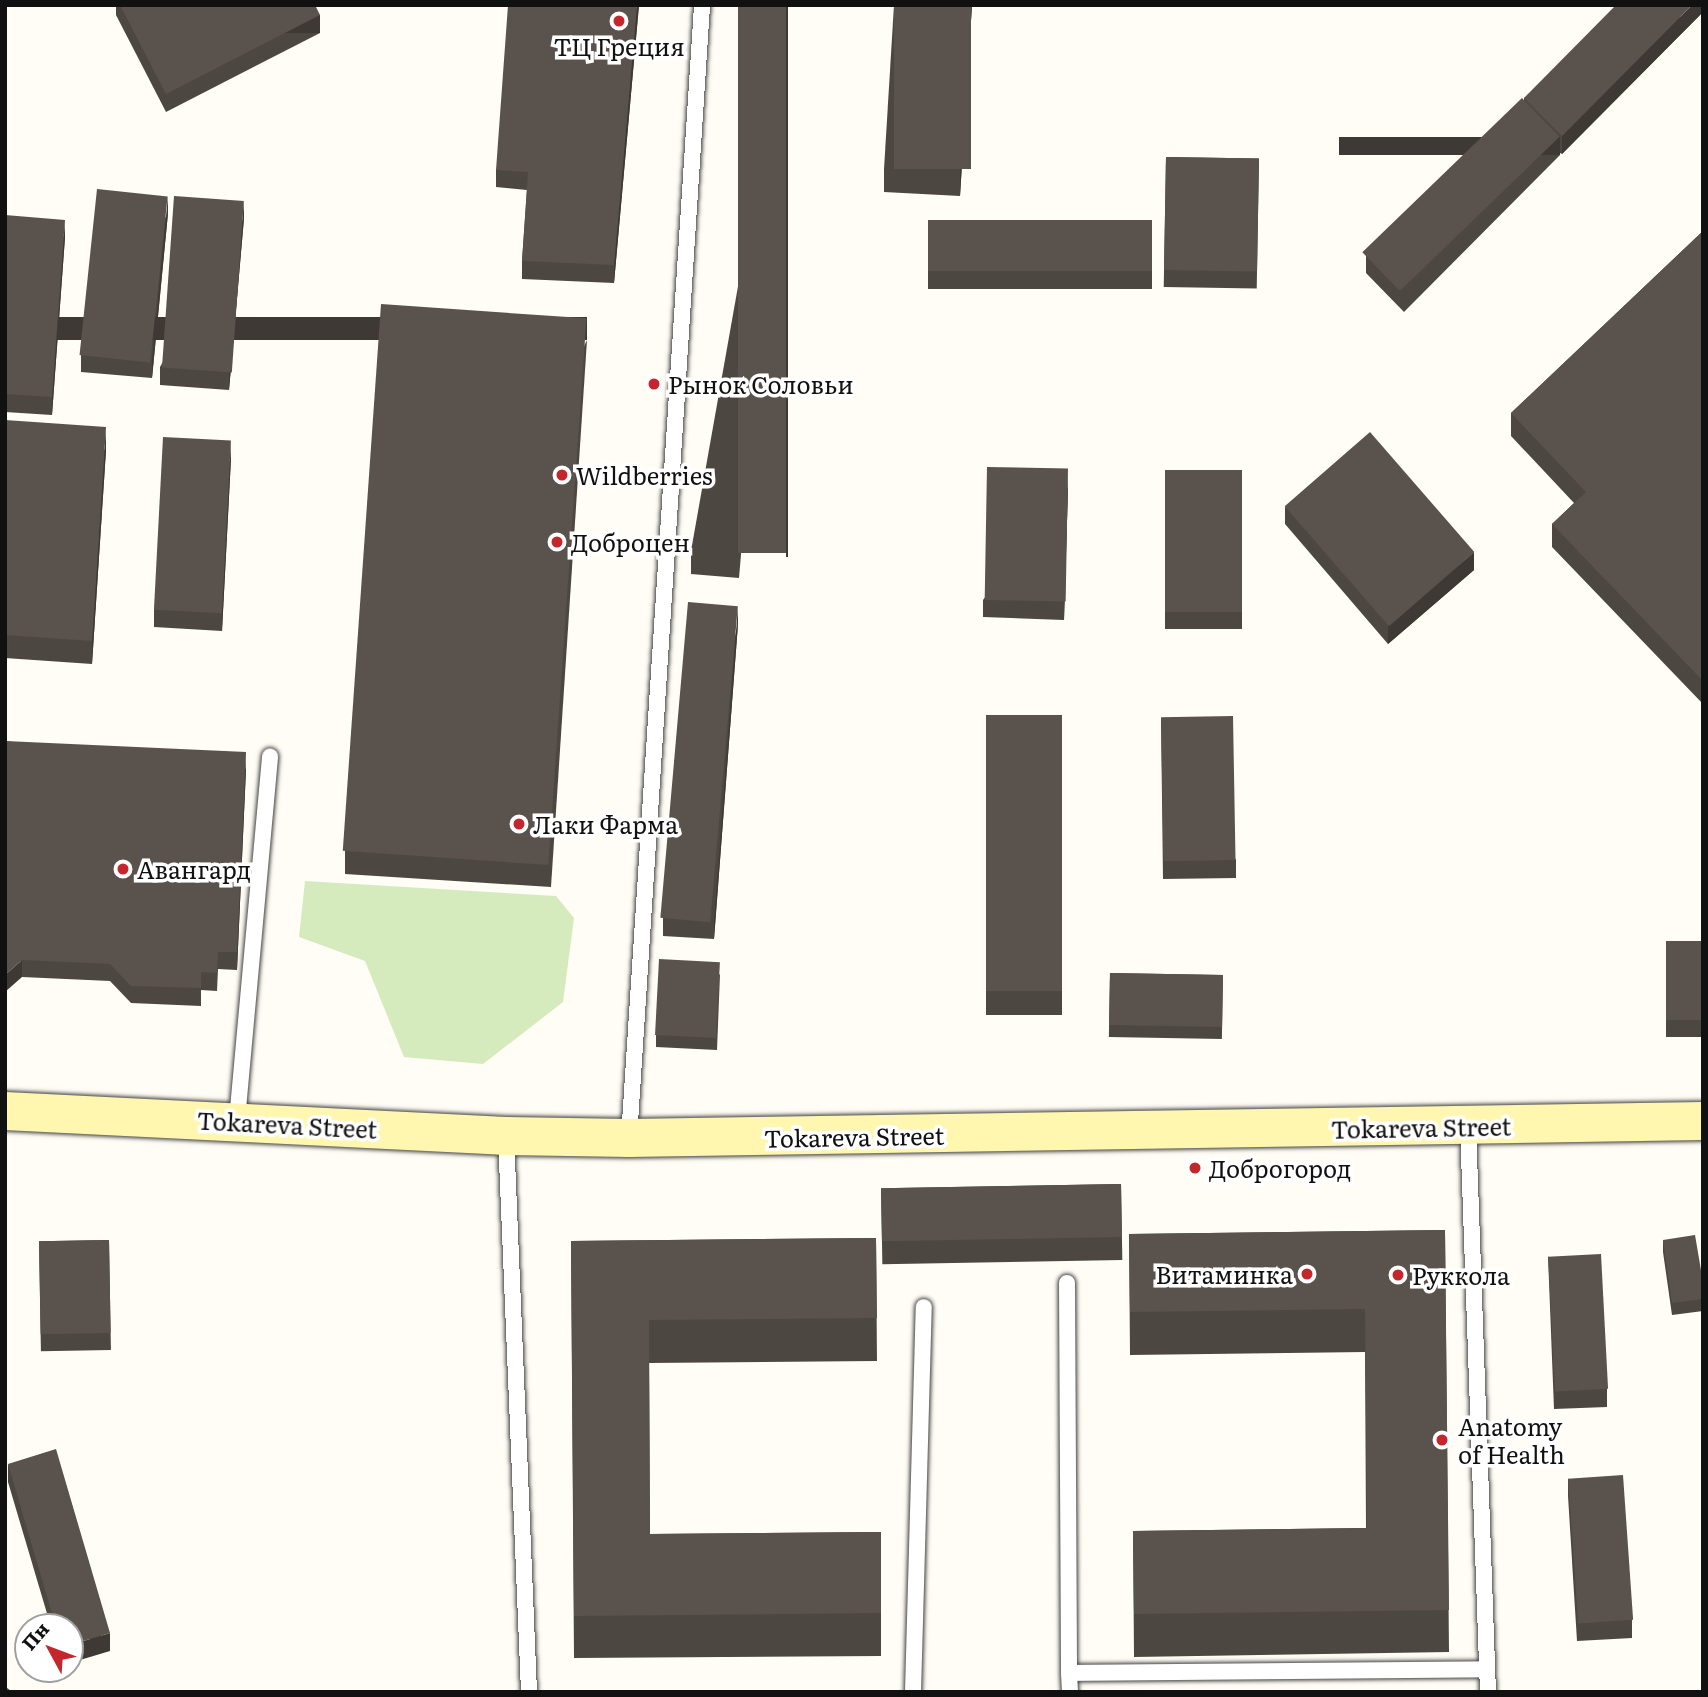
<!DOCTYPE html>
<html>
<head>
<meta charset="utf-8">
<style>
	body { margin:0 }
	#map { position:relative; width:1708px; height:1697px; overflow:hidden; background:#fffdf5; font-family:Literata,serif }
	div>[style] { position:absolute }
	.green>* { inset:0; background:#d5ebbd }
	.roads { filter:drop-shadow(0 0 2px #444) drop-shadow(0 0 2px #444) }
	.lane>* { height:16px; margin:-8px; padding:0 8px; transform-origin:8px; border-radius:8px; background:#fff }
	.secondary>* { height:38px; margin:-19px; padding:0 19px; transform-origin:19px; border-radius:19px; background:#fff6b0 }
	.wall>* { inset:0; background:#4d4742; transform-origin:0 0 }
	.shaded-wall>* { inset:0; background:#3f3936; transform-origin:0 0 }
	.building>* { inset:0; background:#5a524d; transform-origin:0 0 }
	.dots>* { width:19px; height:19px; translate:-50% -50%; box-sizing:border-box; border:4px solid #fff; border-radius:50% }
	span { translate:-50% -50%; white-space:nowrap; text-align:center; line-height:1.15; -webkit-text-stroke:7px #fff; paint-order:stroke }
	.poi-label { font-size:24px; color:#111 }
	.left { translate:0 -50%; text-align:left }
	.right { translate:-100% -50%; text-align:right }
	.street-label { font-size:24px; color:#111 }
	.frame { position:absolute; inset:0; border:7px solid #111; pointer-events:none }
	.north { position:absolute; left:14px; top:1613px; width:70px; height:70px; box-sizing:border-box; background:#fff; border:2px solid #a0a0a0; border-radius:50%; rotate:311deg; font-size:19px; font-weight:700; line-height:28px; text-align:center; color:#111 }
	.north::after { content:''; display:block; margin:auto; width:24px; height:32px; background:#c4262e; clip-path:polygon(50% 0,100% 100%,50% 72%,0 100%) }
</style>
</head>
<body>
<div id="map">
	<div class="green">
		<i style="clip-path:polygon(305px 881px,556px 896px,574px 918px,563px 1002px,483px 1064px,404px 1057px,365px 961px,299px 937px)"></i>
	</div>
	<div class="roads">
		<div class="lane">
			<i style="left:237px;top:1120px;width:365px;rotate:-84.8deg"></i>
			<i style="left:1468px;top:1126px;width:566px;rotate:87.98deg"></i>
			<i style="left:506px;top:1136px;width:556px;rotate:87.63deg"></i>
			<i style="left:629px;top:1138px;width:1135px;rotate:-86.31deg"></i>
			<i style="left:1067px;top:1283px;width:390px;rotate:89.7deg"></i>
			<i style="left:913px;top:1692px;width:385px;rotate:-88.4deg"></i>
			<i style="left:1070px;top:1692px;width:19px;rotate:-93deg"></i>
			<i style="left:1069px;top:1673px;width:418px;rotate:-0.5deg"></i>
		</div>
		<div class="secondary">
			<i style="left:5px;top:1111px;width:502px;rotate:2.86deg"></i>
			<i style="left:506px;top:1136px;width:123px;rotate:0.9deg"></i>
			<i style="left:629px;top:1138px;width:1074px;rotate:-0.91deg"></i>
		</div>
	</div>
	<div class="wall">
		<i style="clip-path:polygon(116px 5px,315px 5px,320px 33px,166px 112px,116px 15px)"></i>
		<i style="clip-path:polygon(639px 5px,614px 283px,522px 279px,522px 261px,527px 190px,496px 187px,496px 170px)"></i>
		<i style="clip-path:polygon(788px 5px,739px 578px,691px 574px,691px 551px)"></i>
		<i style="clip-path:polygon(894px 5px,972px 5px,960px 196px,884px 192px,884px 169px)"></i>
		<i style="clip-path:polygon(1703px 5px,1703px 12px,1562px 154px,1560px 153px,1560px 155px,1404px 312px,1366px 273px,1366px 256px,1524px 101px,1524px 98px)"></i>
		<i style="left:1166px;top:157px;width:93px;height:130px;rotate:1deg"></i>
		<i style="clip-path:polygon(168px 213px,152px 378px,81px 372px,81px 355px)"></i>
		<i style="clip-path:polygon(5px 215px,65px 237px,52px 415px,5px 412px)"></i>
		<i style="clip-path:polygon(244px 218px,229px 390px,160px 385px,160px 367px)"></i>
		<i style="left:928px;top:220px;width:224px;height:69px"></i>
		<i style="clip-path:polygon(1703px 231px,1703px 704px,1552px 547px,1552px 524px,1574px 503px,1511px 436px,1511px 413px)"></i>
		<i style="clip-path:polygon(587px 340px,551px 887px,345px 874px,345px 851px)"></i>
		<i style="clip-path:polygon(5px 420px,106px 450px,92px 664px,5px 658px)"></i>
		<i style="clip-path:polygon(231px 458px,222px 631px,154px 627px,154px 610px)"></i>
		<i style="left:1165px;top:470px;width:77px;height:159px"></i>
		<i style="clip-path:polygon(1068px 487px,1064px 620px,983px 617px,983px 600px)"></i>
		<i style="clip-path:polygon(1285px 507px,1474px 570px,1388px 644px,1285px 524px)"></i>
		<i style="clip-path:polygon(738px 624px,714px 939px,663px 936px,663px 918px)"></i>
		<i style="left:986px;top:715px;width:76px;height:300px"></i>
		<i style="clip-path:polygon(1161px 718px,1236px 860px,1236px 878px,1163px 879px)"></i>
		<i style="clip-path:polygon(5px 741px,246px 769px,237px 970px,218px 969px,217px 991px,201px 990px,201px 1006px,131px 1003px,110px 981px,22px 977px)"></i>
		<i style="left:1666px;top:941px;width:37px;height:96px"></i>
		<i style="left:1110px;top:973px;width:113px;height:64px;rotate:1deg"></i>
		<i style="clip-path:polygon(720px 974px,717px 1050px,656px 1047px,656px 1035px)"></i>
		<i style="left:1121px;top:1184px;width:76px;height:240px;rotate:89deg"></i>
		<i style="clip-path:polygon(1445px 1230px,1449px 1652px,1134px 1657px,1133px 1531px,1366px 1528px,1365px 1352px,1130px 1355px,1129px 1234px)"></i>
		<i style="clip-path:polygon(876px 1238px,877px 1361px,649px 1363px,650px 1534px,881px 1532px,881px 1656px,574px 1658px,571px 1241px)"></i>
		<i style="left:109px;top:1240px;width:110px;height:70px;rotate:89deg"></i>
		<i style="clip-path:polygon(1663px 1240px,1703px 1282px,1703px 1311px,1672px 1315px,1663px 1252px)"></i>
		<i style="clip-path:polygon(1548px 1256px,1607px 1389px,1607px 1407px,1554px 1409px)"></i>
		<i style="clip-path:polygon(8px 1464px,110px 1651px,70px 1627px,51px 1627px,8px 1482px)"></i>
		<i style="clip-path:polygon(1568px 1478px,1632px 1620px,1632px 1638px,1577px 1641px,1568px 1496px)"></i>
	</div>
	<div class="shaded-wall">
		<i style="clip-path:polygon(637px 5px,639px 5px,614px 283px,614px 265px)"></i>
		<i style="left:786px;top:5px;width:2px;height:552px"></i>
		<i style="clip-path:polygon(971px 5px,972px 5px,960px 196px,960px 173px)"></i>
		<i style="clip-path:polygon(1692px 5px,1703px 5px,1703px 12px,1562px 154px,1562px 136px)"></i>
		<i style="left:320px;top:15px;width:18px;height:173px;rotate:90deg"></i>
		<i style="left:1560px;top:137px;width:18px;height:221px;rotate:90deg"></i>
		<i style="clip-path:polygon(168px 196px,168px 213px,152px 378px,152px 361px)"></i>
		<i style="clip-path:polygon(244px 201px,244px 218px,229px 390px,229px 372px)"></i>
		<i style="clip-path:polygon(65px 220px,65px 237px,52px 415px,52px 397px)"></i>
		<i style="left:587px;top:317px;width:23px;height:547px;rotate:90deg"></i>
		<i style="clip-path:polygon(106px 427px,106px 450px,92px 664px,92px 641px)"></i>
		<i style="clip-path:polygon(231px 440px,231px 458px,222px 631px,222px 613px)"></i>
		<i style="clip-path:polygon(1068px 469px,1068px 487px,1064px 620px,1064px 602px)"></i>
		<i style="clip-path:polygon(1474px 552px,1474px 570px,1388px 644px,1388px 626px)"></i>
		<i style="clip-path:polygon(738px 606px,738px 624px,714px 939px,714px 922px)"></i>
		<i style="clip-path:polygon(246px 752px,246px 769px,237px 970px,237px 952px)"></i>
		<i style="clip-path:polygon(22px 960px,22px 977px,5px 992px,5px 975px)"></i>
		<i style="clip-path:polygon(110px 1633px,110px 1651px,70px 1663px,70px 1645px)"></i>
	</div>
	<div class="building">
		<i style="clip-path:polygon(120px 5px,315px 5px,320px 15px,166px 94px)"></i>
		<i style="clip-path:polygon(508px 5px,637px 5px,614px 265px,522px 261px,528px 172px,496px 170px)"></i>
		<i style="left:738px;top:5px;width:48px;height:548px"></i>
		<i style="left:894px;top:5px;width:77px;height:164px"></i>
		<i style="clip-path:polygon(1616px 5px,1692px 5px,1562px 136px,1524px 98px)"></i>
		<i style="left:1522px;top:98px;width:54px;height:222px;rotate:46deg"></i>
		<i style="left:1166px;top:157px;width:93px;height:113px;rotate:1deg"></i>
		<i style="left:97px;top:189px;width:71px;height:167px;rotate:6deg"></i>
		<i style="left:174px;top:196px;width:70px;height:172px;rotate:4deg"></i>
		<i style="clip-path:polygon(5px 215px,65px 220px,52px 397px,5px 394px)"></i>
		<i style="left:928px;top:220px;width:224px;height:51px"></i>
		<i style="clip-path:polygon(1703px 231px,1703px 681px,1552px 524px,1586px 492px,1511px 413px)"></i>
		<i style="left:381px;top:304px;width:206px;height:548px;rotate:4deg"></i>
		<i style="clip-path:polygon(5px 420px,106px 427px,92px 641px,5px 635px)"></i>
		<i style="left:1370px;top:432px;width:159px;height:113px;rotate:49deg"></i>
		<i style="left:163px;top:437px;width:68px;height:173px;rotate:3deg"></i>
		<i style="left:987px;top:467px;width:81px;height:133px;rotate:1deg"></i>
		<i style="left:1165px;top:470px;width:77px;height:142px"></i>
		<i style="left:688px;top:602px;width:50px;height:317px;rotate:5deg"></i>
		<i style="left:986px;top:715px;width:76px;height:276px"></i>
		<i style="left:1233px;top:716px;width:144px;height:72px;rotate:89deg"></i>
		<i style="clip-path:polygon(5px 741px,246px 752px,237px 952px,218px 952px,217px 973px,201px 972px,201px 988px,131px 986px,110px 964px,22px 960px,5px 975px)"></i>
		<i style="left:1666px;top:941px;width:37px;height:79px"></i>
		<i style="left:659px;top:959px;width:61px;height:76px;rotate:3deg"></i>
		<i style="left:1110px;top:973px;width:113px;height:52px;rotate:1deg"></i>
		<i style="left:1121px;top:1184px;width:53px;height:240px;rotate:89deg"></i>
		<i style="clip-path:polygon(1445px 1230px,1449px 1610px,1134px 1614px,1133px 1531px,1367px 1528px,1365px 1309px,1130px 1312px,1129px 1234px)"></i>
		<i style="clip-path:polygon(1695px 1235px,1703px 1282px,1703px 1299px,1672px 1303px,1663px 1240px)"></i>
		<i style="clip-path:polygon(876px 1238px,877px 1318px,649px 1320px,650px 1534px,881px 1532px,881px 1613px,574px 1616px,571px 1241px)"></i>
		<i style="left:109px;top:1240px;width:93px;height:70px;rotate:89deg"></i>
		<i style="left:1601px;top:1254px;width:135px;height:53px;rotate:87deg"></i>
		<i style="clip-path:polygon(56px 1449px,110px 1633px,70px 1645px,70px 1627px,56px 1627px,8px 1464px)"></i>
		<i style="left:1623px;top:1475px;width:145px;height:55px;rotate:86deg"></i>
		<i style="clip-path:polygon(5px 1686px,12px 1692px,5px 1692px)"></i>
	</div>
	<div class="dots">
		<i style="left:619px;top:21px;background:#c4262e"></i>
		<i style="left:654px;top:384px;background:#c4262e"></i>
		<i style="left:562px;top:475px;background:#c4262e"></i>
		<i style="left:557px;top:542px;background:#c4262e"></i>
		<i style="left:519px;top:824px;background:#c4262e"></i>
		<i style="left:123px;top:869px;background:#c4262e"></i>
		<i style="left:1195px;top:1168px;background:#c4262e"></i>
		<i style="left:1307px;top:1274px;background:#c4262e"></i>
		<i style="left:1398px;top:1275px;background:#c4262e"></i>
		<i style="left:1442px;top:1440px;background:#c4262e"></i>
	</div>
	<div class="poi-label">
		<span style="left:619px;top:46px">ТЦ Греция</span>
		<span class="left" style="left:668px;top:384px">Рынок Соловьи</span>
		<span class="left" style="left:576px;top:475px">Wildberries</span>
		<span class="left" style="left:571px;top:542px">Доброцен</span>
		<span class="left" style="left:533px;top:824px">Лаки Фарма</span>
		<span class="left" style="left:137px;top:869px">Авангард</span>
		<span class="left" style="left:1209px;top:1168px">Доброгород</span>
		<span class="right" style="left:1293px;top:1274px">Витаминка</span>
		<span class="left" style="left:1412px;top:1275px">Руккола</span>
		<span class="left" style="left:1458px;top:1440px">Anatomy<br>of Health</span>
	</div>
	<div class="street-label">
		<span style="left:287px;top:1124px;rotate:3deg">Tokareva Street</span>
		<span style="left:1421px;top:1127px;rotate:-1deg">Tokareva Street</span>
		<span style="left:854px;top:1136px;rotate:-1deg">Tokareva Street</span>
	</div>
	<div class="frame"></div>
	<div class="north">Пн</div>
</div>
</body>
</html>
